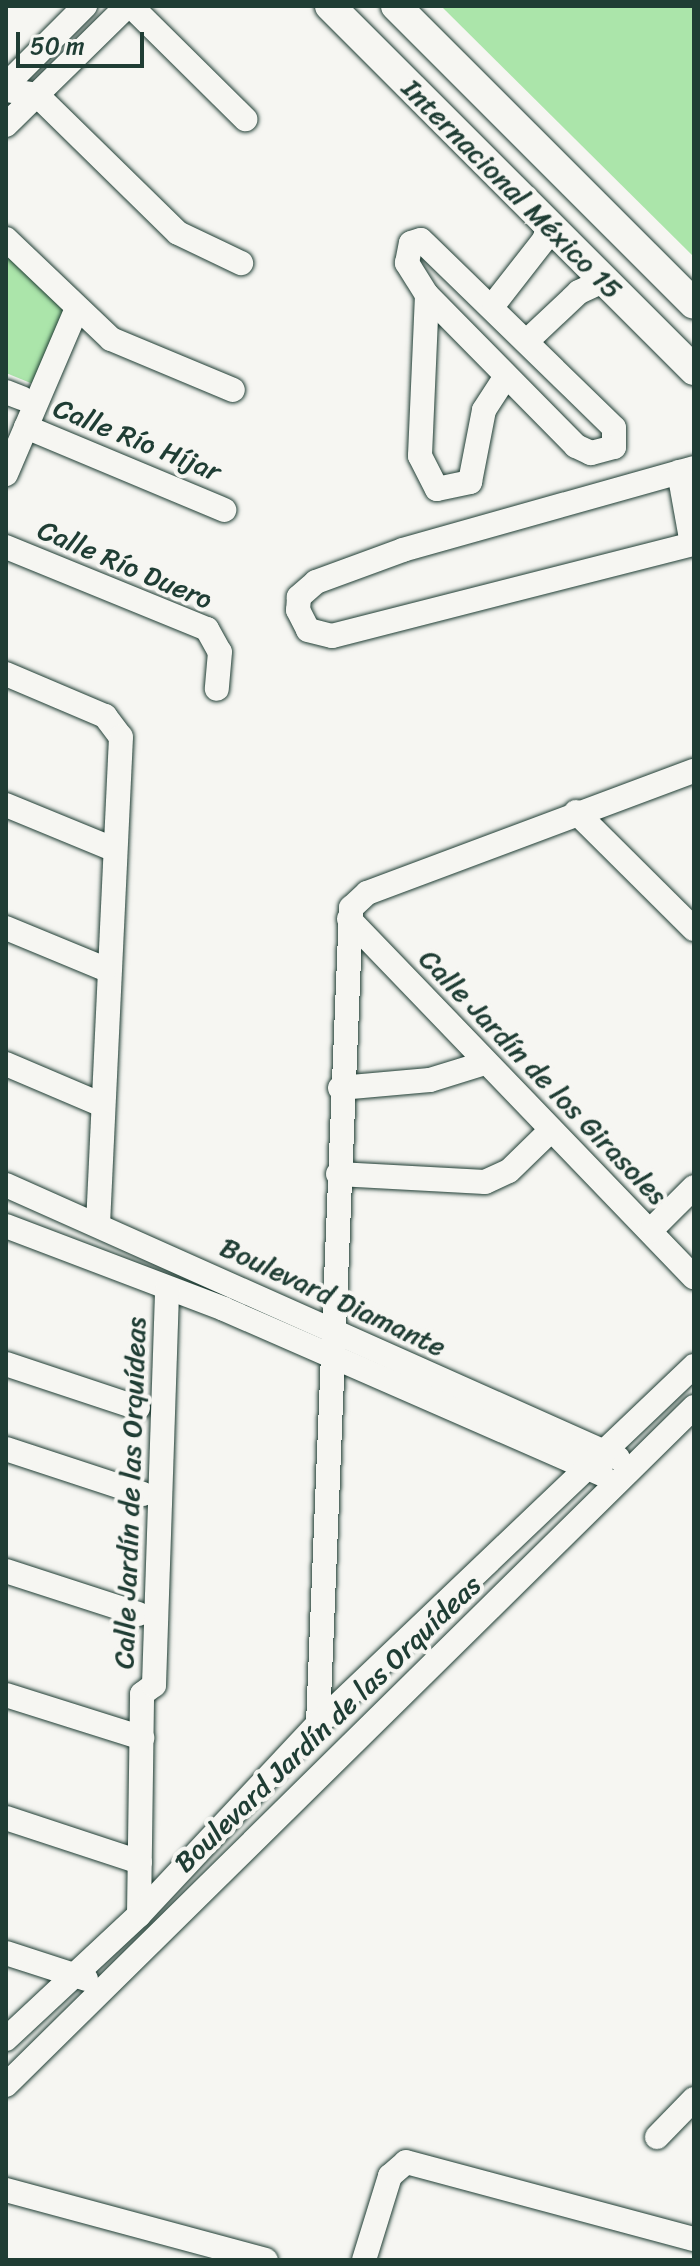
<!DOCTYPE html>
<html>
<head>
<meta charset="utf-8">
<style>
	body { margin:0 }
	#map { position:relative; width:700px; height:2266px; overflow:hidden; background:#f6f6f2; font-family:Sriracha,sans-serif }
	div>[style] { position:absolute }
	.green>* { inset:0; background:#abe5aa }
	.roads { filter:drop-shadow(0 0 2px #1f3d34) drop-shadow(0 0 2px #1f3d34) }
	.minor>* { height:24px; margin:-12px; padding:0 12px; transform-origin:12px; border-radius:12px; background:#f6f6f2 }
	.major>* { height:30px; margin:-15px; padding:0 15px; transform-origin:15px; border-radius:15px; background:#f6f6f2 }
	span { translate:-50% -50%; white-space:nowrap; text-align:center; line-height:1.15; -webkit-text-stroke:8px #f6f6f2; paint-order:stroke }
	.street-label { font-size:28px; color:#1f3d34 }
	.frame { position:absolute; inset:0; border:8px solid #1f3d34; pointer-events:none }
	.scale { position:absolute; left:16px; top:32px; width:128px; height:36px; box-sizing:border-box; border:4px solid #1f3d34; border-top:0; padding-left:10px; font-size:24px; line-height:28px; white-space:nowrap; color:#1f3d34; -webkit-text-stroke:6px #f6f6f2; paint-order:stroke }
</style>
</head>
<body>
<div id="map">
	<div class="green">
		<i style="clip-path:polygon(441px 6px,694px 6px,694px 257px)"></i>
		<i style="clip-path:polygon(6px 249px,69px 310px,38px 386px,6px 373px)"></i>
	</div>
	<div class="roads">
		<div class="minor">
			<i style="left:131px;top:6px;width:161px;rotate:44.7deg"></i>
			<i style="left:6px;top:85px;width:112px;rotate:-45deg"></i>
			<i style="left:6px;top:90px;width:31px;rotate:9deg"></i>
			<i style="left:37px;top:95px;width:197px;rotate:44.4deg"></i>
			<i style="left:178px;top:233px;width:70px;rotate:25.5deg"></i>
			<i style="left:6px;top:125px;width:170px;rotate:-44.5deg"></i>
			<i style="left:6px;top:239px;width:145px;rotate:43.6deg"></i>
			<i style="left:111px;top:339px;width:132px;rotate:22.7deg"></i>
			<i style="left:421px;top:240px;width:269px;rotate:44.2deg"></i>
			<i style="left:614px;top:428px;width:19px;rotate:90deg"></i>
			<i style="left:614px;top:447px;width:24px;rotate:165deg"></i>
			<i style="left:591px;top:453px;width:17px;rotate:-155deg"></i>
			<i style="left:576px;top:446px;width:212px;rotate:-134.6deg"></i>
			<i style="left:427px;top:295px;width:38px;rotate:-122deg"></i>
			<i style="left:407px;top:263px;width:20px;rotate:-79deg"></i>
			<i style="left:411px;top:243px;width:10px;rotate:-17deg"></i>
			<i style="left:427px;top:295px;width:161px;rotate:92.5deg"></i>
			<i style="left:420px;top:456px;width:37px;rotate:63deg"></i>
			<i style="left:437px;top:489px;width:34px;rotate:-12deg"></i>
			<i style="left:470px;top:482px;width:73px;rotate:-79deg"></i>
			<i style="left:484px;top:410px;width:40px;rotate:-57.1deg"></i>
			<i style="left:494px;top:304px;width:81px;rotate:-52deg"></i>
			<i style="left:544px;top:240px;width:12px;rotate:-70deg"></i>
			<i style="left:548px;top:229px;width:21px;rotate:-131deg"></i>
			<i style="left:527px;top:341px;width:71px;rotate:-43.3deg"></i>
			<i style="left:579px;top:292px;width:26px;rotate:-25deg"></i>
			<i style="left:6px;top:392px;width:17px;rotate:21deg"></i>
			<i style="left:26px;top:427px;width:215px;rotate:22.7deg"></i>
			<i style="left:694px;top:468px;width:302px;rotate:164.3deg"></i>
			<i style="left:403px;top:550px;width:93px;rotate:159.8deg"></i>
			<i style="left:316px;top:582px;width:23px;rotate:139deg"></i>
			<i style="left:299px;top:597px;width:13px;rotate:94deg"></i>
			<i style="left:298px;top:610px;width:22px;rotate:63deg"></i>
			<i style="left:308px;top:630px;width:25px;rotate:14deg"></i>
			<i style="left:332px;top:636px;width:374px;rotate:-14.3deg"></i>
			<i style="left:679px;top:472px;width:73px;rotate:79.8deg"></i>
			<i style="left:6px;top:474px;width:177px;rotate:-66.8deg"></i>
			<i style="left:6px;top:547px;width:217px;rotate:22.2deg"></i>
			<i style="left:207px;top:629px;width:26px;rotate:61deg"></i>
			<i style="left:220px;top:652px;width:37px;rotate:95deg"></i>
			<i style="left:6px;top:674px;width:108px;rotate:23deg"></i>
			<i style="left:105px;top:716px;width:26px;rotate:53deg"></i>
			<i style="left:121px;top:737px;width:487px;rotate:92.7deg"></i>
			<i style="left:6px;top:805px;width:116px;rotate:22.4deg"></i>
			<i style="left:576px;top:812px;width:166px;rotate:44.8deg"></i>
			<i style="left:349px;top:919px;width:497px;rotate:46.1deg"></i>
			<i style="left:6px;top:928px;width:107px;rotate:22.5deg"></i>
			<i style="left:6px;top:1064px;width:104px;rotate:23.1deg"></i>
			<i style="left:340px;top:1088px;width:90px;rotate:-5.1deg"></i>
			<i style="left:430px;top:1080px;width:58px;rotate:-17.2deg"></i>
			<i style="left:338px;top:1174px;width:147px;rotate:3.1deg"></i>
			<i style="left:485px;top:1182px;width:26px;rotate:-25deg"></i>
			<i style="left:509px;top:1171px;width:59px;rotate:-44.3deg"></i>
			<i style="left:6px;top:1185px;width:670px;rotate:24.04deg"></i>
			<i style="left:6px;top:1226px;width:233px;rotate:20.8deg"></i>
			<i style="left:224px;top:1309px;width:412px;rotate:23.6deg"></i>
			<i style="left:650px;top:1231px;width:62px;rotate:-45deg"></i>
			<i style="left:6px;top:1364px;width:139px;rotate:18.4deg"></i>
			<i style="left:6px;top:1449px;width:144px;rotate:18.2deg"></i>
			<i style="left:6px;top:1571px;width:139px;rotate:18deg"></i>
			<i style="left:6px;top:1695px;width:143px;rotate:17.5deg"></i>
			<i style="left:318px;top:1724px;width:817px;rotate:-87.68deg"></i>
			<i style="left:351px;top:908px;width:22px;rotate:-43deg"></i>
			<i style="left:367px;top:893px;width:349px;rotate:-20.5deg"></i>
			<i style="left:6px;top:1818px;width:141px;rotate:18.2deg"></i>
			<i style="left:139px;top:1915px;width:221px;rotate:-89.2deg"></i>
			<i style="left:142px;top:1694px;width:15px;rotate:-37deg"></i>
			<i style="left:154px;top:1685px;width:396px;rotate:-88.1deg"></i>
			<i style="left:6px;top:1953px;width:84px;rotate:18deg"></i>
			<i style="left:6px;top:2039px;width:182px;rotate:-43deg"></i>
			<i style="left:139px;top:1915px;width:262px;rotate:-46.9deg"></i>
			<i style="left:318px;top:1724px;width:519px;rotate:-43.6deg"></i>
			<i style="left:6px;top:2085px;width:966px;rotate:-44.58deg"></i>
			<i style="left:657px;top:2137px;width:53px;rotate:-45.8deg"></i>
			<i style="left:6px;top:2190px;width:269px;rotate:15.1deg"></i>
			<i style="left:364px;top:2260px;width:88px;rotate:-72.8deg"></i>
			<i style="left:390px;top:2176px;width:21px;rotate:-41deg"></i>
			<i style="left:406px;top:2162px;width:298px;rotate:15deg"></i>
		</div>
		<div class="major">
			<i style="left:330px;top:6px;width:515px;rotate:45deg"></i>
			<i style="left:396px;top:6px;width:421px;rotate:45deg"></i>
		</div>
	</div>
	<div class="street-label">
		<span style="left:512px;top:189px;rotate:45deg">Internacional México 15</span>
		<span style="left:137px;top:440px;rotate:22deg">Calle Río Híjar</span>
		<span style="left:125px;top:565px;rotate:23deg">Calle Río Duero</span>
		<span style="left:543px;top:1077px;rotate:46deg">Calle Jardín de los Girasoles</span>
		<span style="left:333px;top:1297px;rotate:25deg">Boulevard Diamante</span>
		<span style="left:130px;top:1493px;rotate:-88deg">Calle Jardín de las Orquídeas</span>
		<span style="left:328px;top:1724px;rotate:-44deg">Boulevard Jardín de las Orquídeas</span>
	</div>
	<div class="frame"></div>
	<div class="scale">50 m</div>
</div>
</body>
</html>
